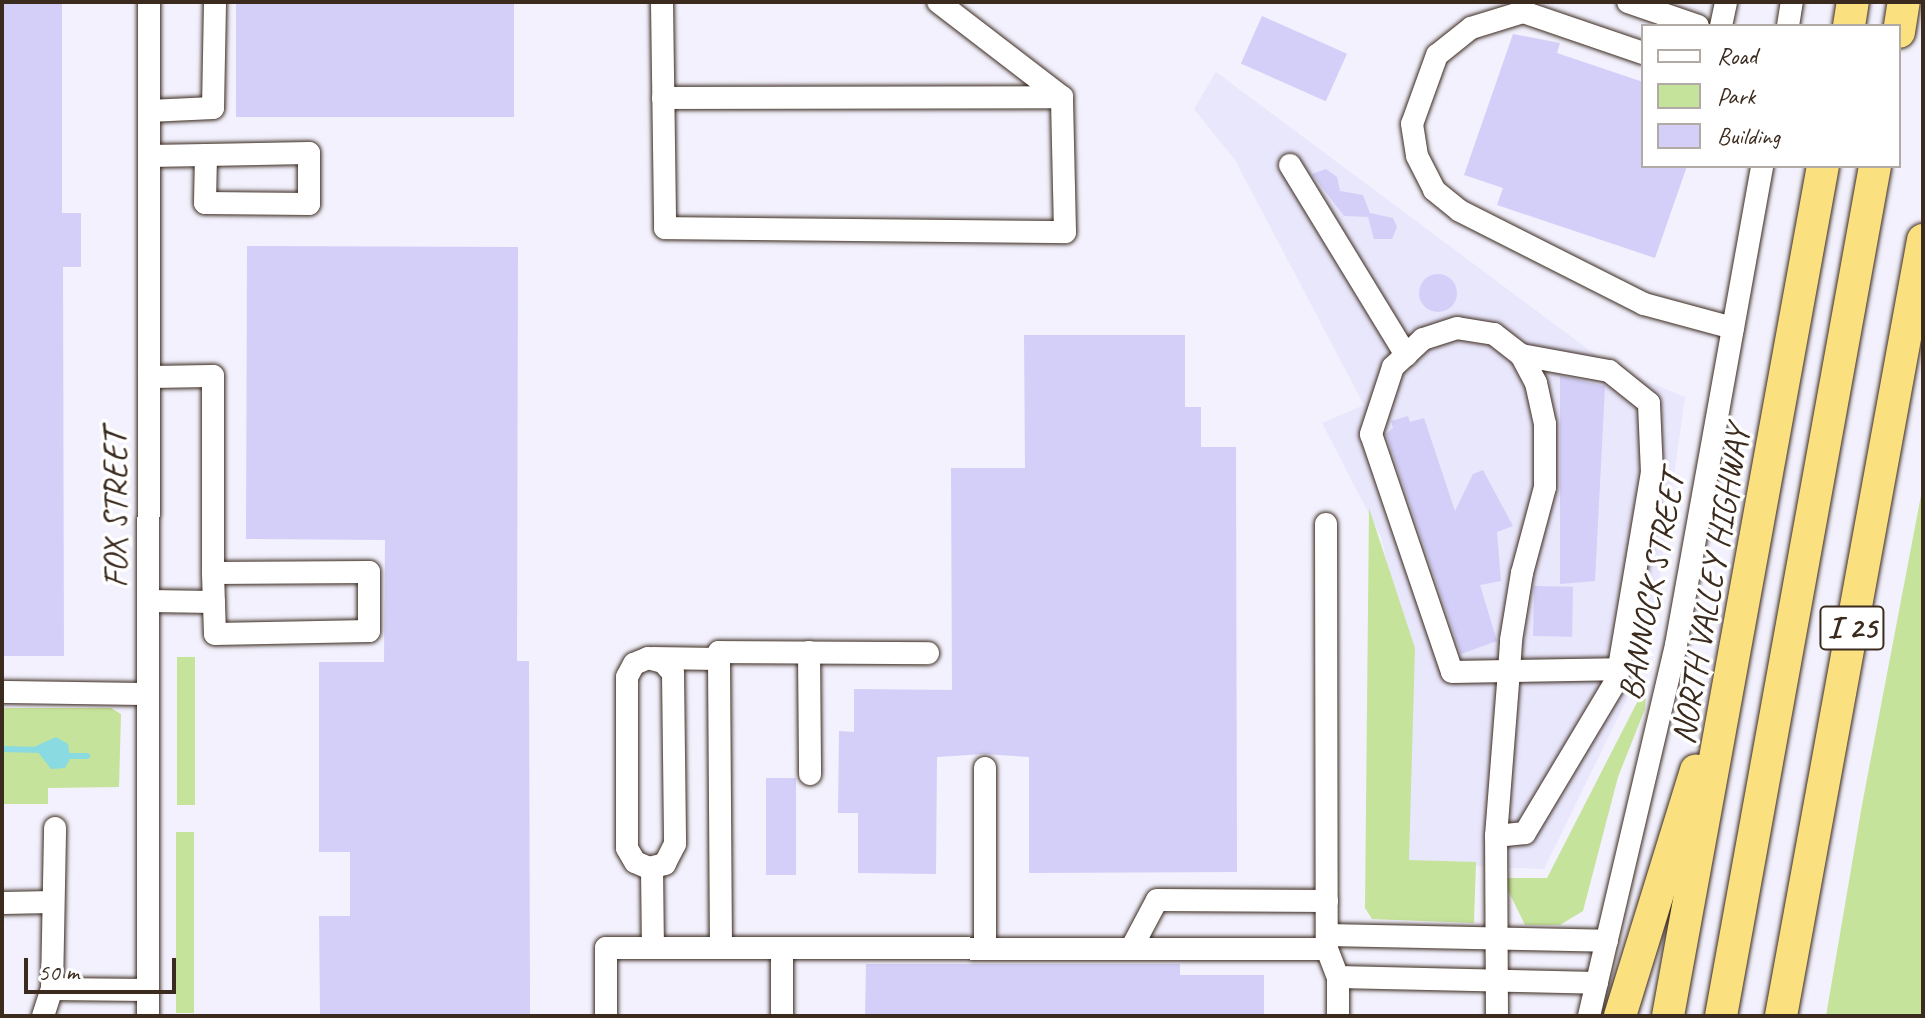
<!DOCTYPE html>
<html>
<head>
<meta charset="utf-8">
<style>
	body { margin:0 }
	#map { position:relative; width:1925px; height:1018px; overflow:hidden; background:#f2f1fd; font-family:Caveat,sans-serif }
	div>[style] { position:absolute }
	.built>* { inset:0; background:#e9e7fc }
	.green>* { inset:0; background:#c6e39b; transform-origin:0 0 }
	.water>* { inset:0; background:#89dae1 }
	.stream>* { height:6px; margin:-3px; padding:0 3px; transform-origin:3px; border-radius:3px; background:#89dae1 }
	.building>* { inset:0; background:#d3cff8; transform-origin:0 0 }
	.round { border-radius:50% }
	.roads { filter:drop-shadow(0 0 2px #3b2a1e) drop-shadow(0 0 2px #3b2a1e) }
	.minor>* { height:22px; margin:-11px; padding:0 11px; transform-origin:11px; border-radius:11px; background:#fff }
	.highway>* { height:32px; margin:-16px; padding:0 16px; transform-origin:16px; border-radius:16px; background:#fbe080 }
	span { translate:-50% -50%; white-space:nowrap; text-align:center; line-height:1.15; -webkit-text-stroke:7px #fff; paint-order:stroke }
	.shield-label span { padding:2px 6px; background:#fff; border:2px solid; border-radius:6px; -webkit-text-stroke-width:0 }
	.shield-label { font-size:32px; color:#3b2a1e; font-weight:700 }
	.street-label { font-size:34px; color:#3b2a1e }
	.frame { position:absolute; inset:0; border:4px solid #3b2a1e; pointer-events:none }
	.legend { position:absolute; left:1641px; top:24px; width:260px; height:144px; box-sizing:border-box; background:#fff; border:2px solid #b1aaa5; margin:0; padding:10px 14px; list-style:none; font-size:24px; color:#3b2a1e }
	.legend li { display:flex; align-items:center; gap:16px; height:40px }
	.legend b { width:40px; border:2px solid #b1aaa5 }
	.scale { position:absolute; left:24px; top:958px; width:152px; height:36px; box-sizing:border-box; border:4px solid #3b2a1e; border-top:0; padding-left:10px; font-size:24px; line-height:28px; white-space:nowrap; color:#3b2a1e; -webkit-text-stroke:6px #fff; paint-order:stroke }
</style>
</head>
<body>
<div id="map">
	<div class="built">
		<i style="clip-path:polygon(1216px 72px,1612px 367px,1685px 397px,1649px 654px,1544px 869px,1404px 863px,1410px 663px,1381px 537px,1322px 423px,1364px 405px,1235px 160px,1194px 109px)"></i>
	</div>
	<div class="green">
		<i style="clip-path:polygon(1923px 485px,1923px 1016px,1826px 1016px,1862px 805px)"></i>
		<i style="clip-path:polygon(1369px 508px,1415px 648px,1409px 860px,1476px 862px,1474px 923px,1372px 919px,1365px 908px)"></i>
		<i style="left:177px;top:657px;width:18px;height:148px"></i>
		<i style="clip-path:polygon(1647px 683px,1645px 709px,1618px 777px,1583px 911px,1560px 925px,1525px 925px,1502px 878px,1547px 878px)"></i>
		<i style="clip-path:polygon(2px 708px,111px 708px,121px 714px,119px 787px,48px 788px,48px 804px,2px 804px)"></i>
		<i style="left:176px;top:832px;width:18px;height:181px"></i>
	</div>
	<div class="water">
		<i style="clip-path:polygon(56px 737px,68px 744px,70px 759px,65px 768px,51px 769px,34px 747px)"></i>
	</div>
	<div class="stream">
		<i style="left:2px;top:749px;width:40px;rotate:1.4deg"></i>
		<i style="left:65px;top:756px;width:22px"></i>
	</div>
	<div class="building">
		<i style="clip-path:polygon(2px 2px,62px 2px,62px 213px,81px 213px,81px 267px,63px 267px,64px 656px,2px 656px)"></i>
		<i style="left:236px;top:2px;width:278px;height:115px"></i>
		<i style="left:1262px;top:16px;width:93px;height:52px;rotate:24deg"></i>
		<i style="clip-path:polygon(1513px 34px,1560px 43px,1557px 53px,1643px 82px,1643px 166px,1687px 166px,1655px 258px,1497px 205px,1503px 188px,1464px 175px)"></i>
		<i style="clip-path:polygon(1326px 169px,1337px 177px,1340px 191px,1363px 195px,1370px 213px,1393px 218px,1397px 227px,1392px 239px,1374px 239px,1368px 217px,1344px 216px,1312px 174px)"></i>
		<i style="clip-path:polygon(247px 246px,518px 247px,517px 661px,529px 661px,530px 1016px,320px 1016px,319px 916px,350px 916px,350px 852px,319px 852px,319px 662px,384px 662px,385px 540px,246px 539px)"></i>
		<i class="round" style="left:1419px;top:274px;width:38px;height:38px"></i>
		<i style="clip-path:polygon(1024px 335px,1185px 335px,1185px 407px,1201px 407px,1201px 447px,1236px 447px,1237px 872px,1029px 873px,1029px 757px,984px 754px,937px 757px,936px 874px,858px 873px,858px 813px,838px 813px,839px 731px,854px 732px,854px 689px,952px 690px,951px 468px,1025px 468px)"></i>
		<i style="clip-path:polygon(1560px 376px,1605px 386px,1595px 581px,1560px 584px)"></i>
		<i style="clip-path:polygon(1408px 416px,1410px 422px,1424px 418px,1455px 511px,1473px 474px,1483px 470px,1513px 526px,1497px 532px,1501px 581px,1480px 585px,1497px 641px,1461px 654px,1386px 434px,1393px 428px,1391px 421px)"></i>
		<i style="left:1534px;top:586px;width:39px;height:50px;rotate:1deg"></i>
		<i style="left:766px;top:778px;width:30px;height:97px"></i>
		<i style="clip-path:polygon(866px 964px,1180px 964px,1180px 975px,1264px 975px,1264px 1016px,865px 1016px)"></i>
	</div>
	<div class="roads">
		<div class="minor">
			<i style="left:662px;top:2px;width:226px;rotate:89.2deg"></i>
			<i style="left:665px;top:228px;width:400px;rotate:0.6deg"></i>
			<i style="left:1065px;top:232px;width:135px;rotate:-91.3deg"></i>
			<i style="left:1062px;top:97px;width:156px;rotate:-142.5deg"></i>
			<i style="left:1628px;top:2px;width:74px;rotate:18.9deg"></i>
			<i style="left:1721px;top:26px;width:25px;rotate:-78deg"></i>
			<i style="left:1788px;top:26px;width:24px;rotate:-81deg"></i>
			<i style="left:1643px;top:53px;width:127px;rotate:-161.1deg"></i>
			<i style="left:1523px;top:12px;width:54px;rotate:162.9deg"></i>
			<i style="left:1471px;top:28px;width:43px;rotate:141.5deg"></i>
			<i style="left:1437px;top:55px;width:73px;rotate:109.9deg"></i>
			<i style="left:1412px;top:124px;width:32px;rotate:81deg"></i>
			<i style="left:1417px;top:156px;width:38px;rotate:63deg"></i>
			<i style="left:1434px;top:190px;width:33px;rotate:39deg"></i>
			<i style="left:1460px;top:211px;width:206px;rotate:26.8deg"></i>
			<i style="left:1644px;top:304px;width:92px;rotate:15.1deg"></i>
			<i style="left:663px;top:98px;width:399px;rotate:-0.1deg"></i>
			<i style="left:149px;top:111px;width:64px;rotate:-2.7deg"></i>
			<i style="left:213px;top:108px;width:106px;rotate:-88.9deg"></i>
			<i style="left:149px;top:156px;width:57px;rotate:-1deg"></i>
			<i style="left:206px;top:155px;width:103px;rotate:-1.1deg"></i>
			<i style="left:309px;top:153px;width:51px;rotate:90deg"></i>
			<i style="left:309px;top:204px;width:104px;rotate:-179.4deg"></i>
			<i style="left:205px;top:203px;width:48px;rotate:-88.8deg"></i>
			<i style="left:1290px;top:165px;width:223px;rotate:58.6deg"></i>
			<i style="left:149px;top:377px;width:64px;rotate:-0.9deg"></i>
			<i style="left:213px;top:376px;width:197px;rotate:90deg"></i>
			<i style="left:213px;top:573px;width:156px;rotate:-0.4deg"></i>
			<i style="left:369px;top:572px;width:59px;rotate:90deg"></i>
			<i style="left:369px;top:631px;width:154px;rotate:178.9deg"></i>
			<i style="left:215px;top:634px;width:61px;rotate:-91.9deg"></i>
			<i style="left:1326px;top:524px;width:425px;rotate:89.9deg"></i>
			<i style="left:1327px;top:949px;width:30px;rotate:69deg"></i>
			<i style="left:1338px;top:977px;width:39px;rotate:90deg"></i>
			<i style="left:149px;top:601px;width:65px;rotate:0.9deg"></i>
			<i style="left:809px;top:652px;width:122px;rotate:89.5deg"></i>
			<i style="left:648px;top:658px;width:16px;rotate:15deg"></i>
			<i style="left:663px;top:662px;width:15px;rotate:48deg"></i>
			<i style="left:673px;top:673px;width:171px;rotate:89.3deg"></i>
			<i style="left:675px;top:844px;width:22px;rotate:117deg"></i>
			<i style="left:665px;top:864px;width:16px;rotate:166deg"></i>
			<i style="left:649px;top:868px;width:15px;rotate:-157deg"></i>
			<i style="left:635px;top:862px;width:16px;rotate:-120deg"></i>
			<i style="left:627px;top:848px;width:171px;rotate:-90deg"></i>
			<i style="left:627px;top:677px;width:15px;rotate:-62deg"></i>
			<i style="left:634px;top:664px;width:15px;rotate:-23deg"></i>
			<i style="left:653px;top:658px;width:66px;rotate:0.9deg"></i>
			<i style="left:2px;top:692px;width:146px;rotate:0.8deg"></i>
			<i style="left:1496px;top:836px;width:166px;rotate:-85.5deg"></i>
			<i style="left:1509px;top:671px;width:31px;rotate:-86deg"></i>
			<i style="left:1511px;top:640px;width:68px;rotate:-80.7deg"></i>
			<i style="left:1522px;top:573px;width:89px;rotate:-75deg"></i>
			<i style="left:1545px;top:487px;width:63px;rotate:-90deg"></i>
			<i style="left:1545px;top:424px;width:42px;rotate:-102.4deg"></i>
			<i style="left:1536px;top:383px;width:32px;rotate:-118deg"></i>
			<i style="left:1521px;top:355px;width:34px;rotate:-142deg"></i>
			<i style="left:1494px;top:334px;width:37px;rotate:-171deg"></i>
			<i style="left:1457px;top:328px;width:36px;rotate:162deg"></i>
			<i style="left:1423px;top:339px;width:41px;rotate:137deg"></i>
			<i style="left:1393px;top:367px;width:71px;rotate:108.2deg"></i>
			<i style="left:1371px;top:434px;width:251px;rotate:71.2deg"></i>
			<i style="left:1452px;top:672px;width:57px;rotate:-1deg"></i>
			<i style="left:1509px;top:671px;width:110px;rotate:-1deg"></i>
			<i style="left:652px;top:868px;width:80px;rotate:89.3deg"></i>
			<i style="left:2px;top:903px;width:51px;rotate:-1.1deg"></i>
			<i style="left:1327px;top:935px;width:280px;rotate:1.2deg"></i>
			<i style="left:721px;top:948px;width:296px;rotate:-90.4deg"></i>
			<i style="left:719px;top:652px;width:209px;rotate:0.3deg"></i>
			<i style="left:985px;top:949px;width:181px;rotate:-90deg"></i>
			<i style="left:1131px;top:949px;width:55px;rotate:-62deg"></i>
			<i style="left:1157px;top:900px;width:170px;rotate:0.3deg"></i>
			<i style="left:1338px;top:977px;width:259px;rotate:1.3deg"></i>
			<i style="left:52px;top:989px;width:96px;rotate:0.6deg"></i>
			<i style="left:43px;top:1016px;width:28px;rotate:-72deg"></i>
			<i style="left:52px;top:989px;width:161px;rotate:-88.9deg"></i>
			<i style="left:148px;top:1016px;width:1014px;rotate:-89.94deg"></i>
			<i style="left:606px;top:1016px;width:68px;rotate:-90deg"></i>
			<i style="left:606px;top:948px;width:721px;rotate:0.08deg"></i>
			<i style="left:782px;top:1016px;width:68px;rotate:-90deg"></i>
			<i style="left:1497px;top:1016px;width:180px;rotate:-90.3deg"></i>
			<i style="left:1496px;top:836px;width:29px;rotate:-6deg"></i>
			<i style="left:1525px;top:833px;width:179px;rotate:-59.1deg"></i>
			<i style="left:1617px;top:679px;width:209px;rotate:-80.4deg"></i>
			<i style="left:1652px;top:473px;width:70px;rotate:-92.5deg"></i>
			<i style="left:1649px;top:403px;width:51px;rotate:-141.3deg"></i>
			<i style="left:1609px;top:371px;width:89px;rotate:-169.7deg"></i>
			<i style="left:1589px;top:1016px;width:381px;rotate:-76.8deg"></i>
			<i style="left:1676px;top:645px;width:487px;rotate:-79.8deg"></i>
		</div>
		<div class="highway">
			<i style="left:1849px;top:26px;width:24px;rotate:-81deg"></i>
			<i style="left:1899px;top:32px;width:30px;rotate:-81deg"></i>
			<i style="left:1620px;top:1016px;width:257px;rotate:-72.8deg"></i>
			<i style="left:1668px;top:1016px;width:864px;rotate:-79.67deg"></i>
			<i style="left:1721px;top:1016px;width:864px;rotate:-79.73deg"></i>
			<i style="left:1781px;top:1016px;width:789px;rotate:-79.63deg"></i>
		</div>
	</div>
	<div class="shield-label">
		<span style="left:1852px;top:628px">I 25</span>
	</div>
	<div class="street-label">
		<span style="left:115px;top:509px;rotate:-90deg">FOX STREET</span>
		<span style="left:1710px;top:585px;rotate:-80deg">NORTH VALLEY HIGHWAY</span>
		<span style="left:1651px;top:586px;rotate:-79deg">BANNOCK STREET</span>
	</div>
	<div class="frame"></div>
	<ul class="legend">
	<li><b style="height:10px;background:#fff"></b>Road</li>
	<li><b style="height:22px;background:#c6e39b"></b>Park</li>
	<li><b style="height:22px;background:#d3cff8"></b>Building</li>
	</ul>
	<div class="scale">50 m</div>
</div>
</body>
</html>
